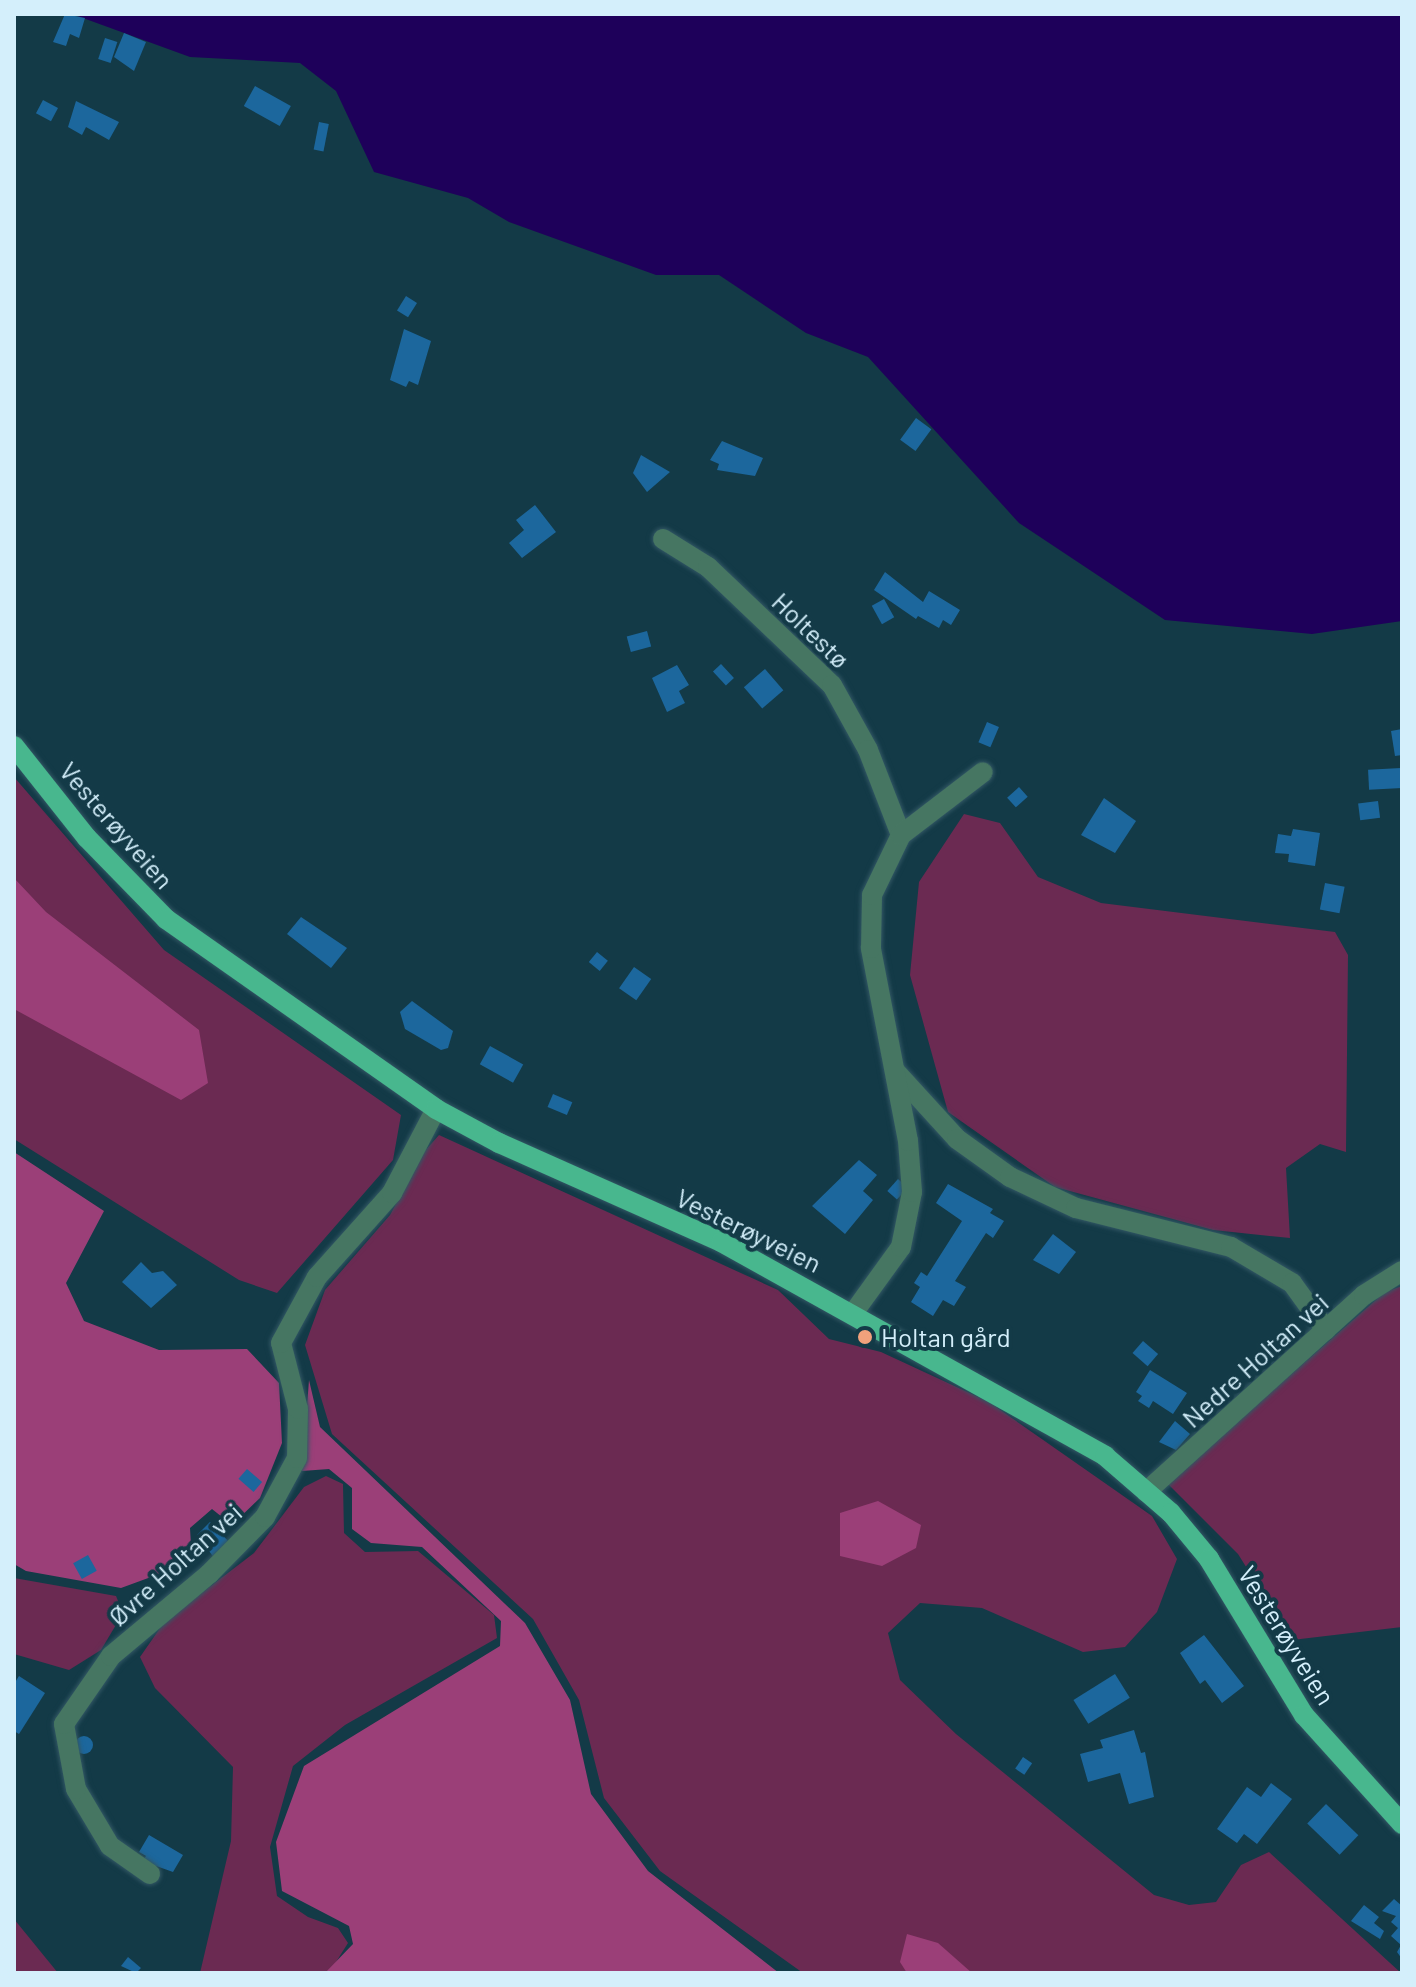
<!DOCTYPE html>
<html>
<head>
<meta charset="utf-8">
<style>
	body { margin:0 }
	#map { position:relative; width:1416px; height:1987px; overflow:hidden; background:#133a47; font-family:Barlow,sans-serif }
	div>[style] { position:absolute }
	.green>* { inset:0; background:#6b2a52 }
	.forest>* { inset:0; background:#9b3f78 }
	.water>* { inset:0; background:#1e005a }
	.building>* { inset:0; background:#1c679d; transform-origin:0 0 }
	.round { border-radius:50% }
	.roads { filter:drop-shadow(0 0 2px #325764) drop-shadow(0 0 2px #325764) }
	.minor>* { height:20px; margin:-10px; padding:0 10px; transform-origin:10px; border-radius:10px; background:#467662 }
	.major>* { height:20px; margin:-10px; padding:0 10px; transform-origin:10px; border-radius:10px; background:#48b78e }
	.dots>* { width:22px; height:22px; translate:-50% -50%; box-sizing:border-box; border:4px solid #133a47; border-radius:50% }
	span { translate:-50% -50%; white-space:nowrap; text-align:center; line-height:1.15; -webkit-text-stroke:8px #133a47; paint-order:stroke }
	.street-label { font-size:26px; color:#d4effb }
	.poi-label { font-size:26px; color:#d4effb }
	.left { translate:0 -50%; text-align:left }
	.frame { position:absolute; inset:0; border:16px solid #d4effb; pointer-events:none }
</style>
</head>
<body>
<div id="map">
	<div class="green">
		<i style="clip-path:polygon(14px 777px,164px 950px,401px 1115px,393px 1160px,277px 1293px,239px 1280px,14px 1139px)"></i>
		<i style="clip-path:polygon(964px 814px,1000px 823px,1038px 877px,1101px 903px,1335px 932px,1348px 955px,1346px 1152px,1320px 1144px,1286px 1168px,1290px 1238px,1213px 1230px,1055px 1187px,948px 1112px,910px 975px,919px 882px)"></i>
		<i style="clip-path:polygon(439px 1135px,778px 1290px,829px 1339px,881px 1352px,989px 1402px,1152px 1516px,1177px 1559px,1157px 1612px,1125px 1647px,1083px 1652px,982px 1608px,920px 1603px,888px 1633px,900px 1680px,956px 1734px,1154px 1895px,1189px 1905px,1216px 1902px,1241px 1865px,1269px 1852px,1401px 1973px,803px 1973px,660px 1871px,604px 1798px,579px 1700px,533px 1619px,332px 1434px,305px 1345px,325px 1290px,390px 1215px,423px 1153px)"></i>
		<i style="clip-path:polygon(1402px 1286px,1402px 1627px,1292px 1640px,1238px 1554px,1167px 1483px,1385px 1292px)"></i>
		<i style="clip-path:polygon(326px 1476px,343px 1484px,344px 1533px,365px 1552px,418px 1551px,494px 1615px,497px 1638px,345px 1725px,293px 1766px,270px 1847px,277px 1896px,308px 1917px,338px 1928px,348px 1943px,329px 1973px,200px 1973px,231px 1841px,233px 1767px,155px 1688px,140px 1657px,165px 1621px,254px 1553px,304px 1487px)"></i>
		<i style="clip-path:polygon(14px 1578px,116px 1596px,123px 1613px,101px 1650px,69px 1670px,14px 1654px)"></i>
		<i style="clip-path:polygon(14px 1919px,58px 1973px,14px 1973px)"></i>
	</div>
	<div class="forest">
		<i style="clip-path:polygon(14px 878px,46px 912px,199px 1030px,208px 1083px,181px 1100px,14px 1009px)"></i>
		<i style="clip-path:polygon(14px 1152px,104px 1211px,66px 1283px,84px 1321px,159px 1350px,247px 1349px,279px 1383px,282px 1443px,260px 1498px,232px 1525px,212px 1509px,190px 1528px,192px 1562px,121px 1588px,26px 1571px,14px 1564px)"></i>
		<i style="clip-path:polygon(309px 1380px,320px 1427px,525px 1623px,570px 1700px,591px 1794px,648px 1871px,779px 1973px,325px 1973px,353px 1944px,349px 1926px,282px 1891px,276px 1842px,304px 1766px,500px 1646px,501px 1621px,422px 1547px,371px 1543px,352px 1529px,352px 1488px,329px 1469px,302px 1471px)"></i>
		<i style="clip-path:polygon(878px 1501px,921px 1525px,916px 1548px,882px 1566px,840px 1556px,840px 1513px)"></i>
		<i style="clip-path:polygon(907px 1934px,938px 1943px,972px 1973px,907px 1973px,900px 1962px)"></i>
	</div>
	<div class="water">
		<i style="clip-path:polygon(72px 14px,1402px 14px,1402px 621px,1312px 634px,1165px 620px,1019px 523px,868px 357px,806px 333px,719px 275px,656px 275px,509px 222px,468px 198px,374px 172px,336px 91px,300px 63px,190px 57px)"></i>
	</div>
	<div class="building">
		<i style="clip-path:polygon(65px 14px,85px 18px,79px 38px,70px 34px,66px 46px,53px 42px)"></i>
		<i style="clip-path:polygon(124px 33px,146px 42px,134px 71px,114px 57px)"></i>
		<i style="left:105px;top:38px;width:13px;height:22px;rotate:18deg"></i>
		<i style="left:255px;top:86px;width:41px;height:23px;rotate:29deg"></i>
		<i style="left:43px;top:100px;width:17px;height:15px;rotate:28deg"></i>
		<i style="clip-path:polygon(76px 101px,119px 122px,109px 140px,86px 127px,82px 135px,68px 127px)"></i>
		<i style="left:319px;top:122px;width:10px;height:28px;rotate:11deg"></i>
		<i style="left:406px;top:296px;width:13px;height:17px;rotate:32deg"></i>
		<i style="clip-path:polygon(404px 329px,431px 341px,418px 385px,409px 381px,406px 387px,390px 380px)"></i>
		<i style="left:916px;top:418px;width:19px;height:27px;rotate:36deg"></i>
		<i style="clip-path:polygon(722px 441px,763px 458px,755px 476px,717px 470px,719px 464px,710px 460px)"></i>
		<i style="clip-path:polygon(641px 455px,670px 472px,647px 492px,633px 473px)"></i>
		<i style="clip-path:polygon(535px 505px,556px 532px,522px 558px,509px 543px,524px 530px,516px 520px)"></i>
		<i style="clip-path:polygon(885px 572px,923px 602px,929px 591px,960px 610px,951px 625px,943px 620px,939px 628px,918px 616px,916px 619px,874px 590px)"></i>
		<i style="left:884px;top:599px;width:21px;height:14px;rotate:61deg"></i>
		<i style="left:647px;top:631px;width:16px;height:21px;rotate:75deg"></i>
		<i style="left:721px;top:664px;width:19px;height:11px;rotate:47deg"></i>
		<i style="clip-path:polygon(677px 665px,689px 685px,679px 691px,685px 703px,667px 712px,652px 678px)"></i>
		<i style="left:765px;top:669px;width:28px;height:28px;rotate:49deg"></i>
		<i style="left:987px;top:722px;width:13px;height:22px;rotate:23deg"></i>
		<i style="clip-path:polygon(1402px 729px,1402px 755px,1395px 756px,1391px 731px)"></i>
		<i style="left:1401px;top:768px;width:20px;height:33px;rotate:87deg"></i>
		<i style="left:1019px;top:787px;width:13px;height:16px;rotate:48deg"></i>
		<i style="clip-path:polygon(1104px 798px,1136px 821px,1115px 853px,1081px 835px)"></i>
		<i style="left:1378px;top:801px;width:17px;height:20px;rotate:83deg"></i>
		<i style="clip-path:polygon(1293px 829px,1320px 833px,1315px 866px,1288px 862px,1289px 854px,1275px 853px,1278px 834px,1291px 836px)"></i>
		<i style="left:1325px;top:883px;width:20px;height:27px;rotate:11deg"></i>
		<i style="clip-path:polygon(301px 917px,347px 948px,331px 968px,287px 934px)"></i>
		<i style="left:597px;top:952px;width:14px;height:13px;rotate:39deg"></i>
		<i style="left:634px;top:967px;width:21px;height:26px;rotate:35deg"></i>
		<i style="clip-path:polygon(412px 1001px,453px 1031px,448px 1048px,441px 1050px,405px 1029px,400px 1012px)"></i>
		<i style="left:490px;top:1046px;width:38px;height:21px;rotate:29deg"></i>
		<i style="left:553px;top:1094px;width:21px;height:14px;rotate:23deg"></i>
		<i style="clip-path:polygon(859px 1160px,877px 1175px,863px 1191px,873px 1200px,845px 1234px,812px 1206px)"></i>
		<i style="left:898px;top:1179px;width:13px;height:16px;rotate:42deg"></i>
		<i style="clip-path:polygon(948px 1184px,993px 1209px,990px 1213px,1004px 1221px,993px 1238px,986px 1233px,955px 1281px,966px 1287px,954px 1306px,943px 1300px,933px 1316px,911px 1302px,920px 1287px,914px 1283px,921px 1272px,927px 1276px,962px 1221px,936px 1203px)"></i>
		<i style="clip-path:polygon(1053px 1234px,1076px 1252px,1059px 1274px,1033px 1260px)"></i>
		<i style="clip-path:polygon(141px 1262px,152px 1273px,163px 1271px,177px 1285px,151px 1308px,122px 1282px)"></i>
		<i style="left:1143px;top:1341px;width:20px;height:16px;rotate:41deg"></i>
		<i style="clip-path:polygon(1150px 1370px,1187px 1393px,1173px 1414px,1153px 1401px,1149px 1408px,1138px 1401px,1142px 1396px,1136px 1392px)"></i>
		<i style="clip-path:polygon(1175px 1421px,1190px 1434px,1176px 1450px,1159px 1442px)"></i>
		<i style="left:247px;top:1469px;width:20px;height:13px;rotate:41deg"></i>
		<i style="clip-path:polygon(210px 1522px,231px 1544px,215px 1559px,197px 1535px)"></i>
		<i style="left:88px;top:1555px;width:18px;height:17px;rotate:61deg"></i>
		<i style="clip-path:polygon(1204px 1635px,1244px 1686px,1222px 1703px,1205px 1680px,1200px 1684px,1180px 1653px)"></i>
		<i style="left:1115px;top:1674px;width:28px;height:49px;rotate:58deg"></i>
		<i style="clip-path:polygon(19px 1676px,45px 1693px,19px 1734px,14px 1731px,14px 1684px)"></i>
		<i style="clip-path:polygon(1134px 1730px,1141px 1753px,1145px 1752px,1154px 1797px,1129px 1804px,1120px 1773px,1088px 1782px,1080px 1754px,1103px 1748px,1100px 1740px)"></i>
		<i class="round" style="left:75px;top:1736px;width:18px;height:18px"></i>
		<i style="left:1023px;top:1757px;width:11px;height:14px;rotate:34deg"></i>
		<i style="clip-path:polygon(1271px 1783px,1292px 1799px,1257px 1844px,1244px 1834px,1237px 1843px,1217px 1829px,1247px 1787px,1261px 1797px)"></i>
		<i style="left:1326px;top:1804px;width:45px;height:27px;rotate:44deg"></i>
		<i style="clip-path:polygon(149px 1835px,183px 1855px,173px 1872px,142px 1861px,146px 1856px,139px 1852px)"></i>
		<i style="clip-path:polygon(1394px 1899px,1402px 1906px,1402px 1959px,1397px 1952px,1401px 1945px,1391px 1936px,1398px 1928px,1391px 1922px,1396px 1916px,1382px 1911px)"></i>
		<i style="clip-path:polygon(1364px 1905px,1379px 1917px,1374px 1923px,1384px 1931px,1380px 1939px,1351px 1921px)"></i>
		<i style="clip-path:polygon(128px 1957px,141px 1968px,136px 1973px,121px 1966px)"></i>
	</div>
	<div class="roads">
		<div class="minor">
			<i style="left:663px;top:539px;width:53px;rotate:31.9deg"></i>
			<i style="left:708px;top:567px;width:171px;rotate:43.6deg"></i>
			<i style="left:832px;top:685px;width:74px;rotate:61deg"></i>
			<i style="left:868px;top:750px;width:91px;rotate:68.8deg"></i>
			<i style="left:895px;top:1071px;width:92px;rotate:47.6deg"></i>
			<i style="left:957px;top:1139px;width:65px;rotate:35.6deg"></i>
			<i style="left:1010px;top:1177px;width:73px;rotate:25.2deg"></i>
			<i style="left:1076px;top:1208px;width:160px;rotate:14.1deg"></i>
			<i style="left:1231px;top:1247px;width:71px;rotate:30.5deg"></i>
			<i style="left:1292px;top:1283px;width:58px;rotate:54.1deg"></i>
			<i style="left:854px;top:1312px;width:80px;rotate:-54.1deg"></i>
			<i style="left:901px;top:1247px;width:56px;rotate:-78.7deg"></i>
			<i style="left:912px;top:1192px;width:51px;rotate:-94.5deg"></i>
			<i style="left:908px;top:1141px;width:197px;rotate:-100.9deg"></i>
			<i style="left:871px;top:948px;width:53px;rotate:-88.9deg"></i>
			<i style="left:872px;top:895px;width:67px;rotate:-64.2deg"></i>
			<i style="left:901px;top:835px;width:103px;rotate:-37.5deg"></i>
			<i style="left:1146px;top:1492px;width:294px;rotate:-42.1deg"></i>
			<i style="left:1364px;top:1295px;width:45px;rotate:-32.3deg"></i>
			<i style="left:150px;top:1874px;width:49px;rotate:-145deg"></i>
			<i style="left:110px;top:1846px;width:66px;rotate:-120.8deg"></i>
			<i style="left:76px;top:1789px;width:66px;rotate:-100.5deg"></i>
			<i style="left:64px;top:1724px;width:83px;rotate:-55.3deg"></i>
			<i style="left:111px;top:1656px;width:128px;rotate:-39.9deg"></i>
			<i style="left:209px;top:1574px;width:80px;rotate:-45.5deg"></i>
			<i style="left:265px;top:1517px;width:67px;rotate:-61.5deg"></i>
			<i style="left:297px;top:1458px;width:49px;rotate:-88.8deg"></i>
			<i style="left:298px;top:1409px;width:68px;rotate:-104.4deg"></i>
			<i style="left:281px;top:1343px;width:75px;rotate:-61.4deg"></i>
			<i style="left:317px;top:1277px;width:113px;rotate:-48.2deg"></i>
			<i style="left:392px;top:1193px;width:95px;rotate:-62.4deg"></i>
		</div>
		<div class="major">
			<i style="left:14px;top:746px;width:117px;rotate:51.6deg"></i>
			<i style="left:87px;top:838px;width:113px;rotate:45.7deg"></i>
			<i style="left:166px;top:919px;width:330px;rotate:35.1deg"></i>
			<i style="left:436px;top:1109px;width:72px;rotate:28.4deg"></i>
			<i style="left:499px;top:1143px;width:243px;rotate:24deg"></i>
			<i style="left:721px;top:1242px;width:440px;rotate:29.1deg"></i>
			<i style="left:1105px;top:1456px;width:87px;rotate:40.8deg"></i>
			<i style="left:1171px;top:1513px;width:60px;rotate:50.4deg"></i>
			<i style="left:1209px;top:1559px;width:183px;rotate:58.7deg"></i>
			<i style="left:1304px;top:1715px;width:147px;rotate:48deg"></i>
		</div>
	</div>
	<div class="dots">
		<i style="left:865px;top:1337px;background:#f1a17c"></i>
	</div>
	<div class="street-label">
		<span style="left:811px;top:630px;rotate:44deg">Holtestø</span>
		<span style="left:117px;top:825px;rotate:49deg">Vesterøyveien</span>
		<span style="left:749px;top:1230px;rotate:26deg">Vesterøyveien</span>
		<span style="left:1255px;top:1360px;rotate:-42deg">Nedre Holtan vei</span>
		<span style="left:175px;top:1564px;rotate:-42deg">Øvre Holtan vei</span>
		<span style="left:1287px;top:1635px;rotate:58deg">Vesterøyveien</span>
	</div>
	<div class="poi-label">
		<span class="left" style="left:881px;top:1337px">Holtan gård</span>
	</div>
	<div class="frame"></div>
</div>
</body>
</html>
